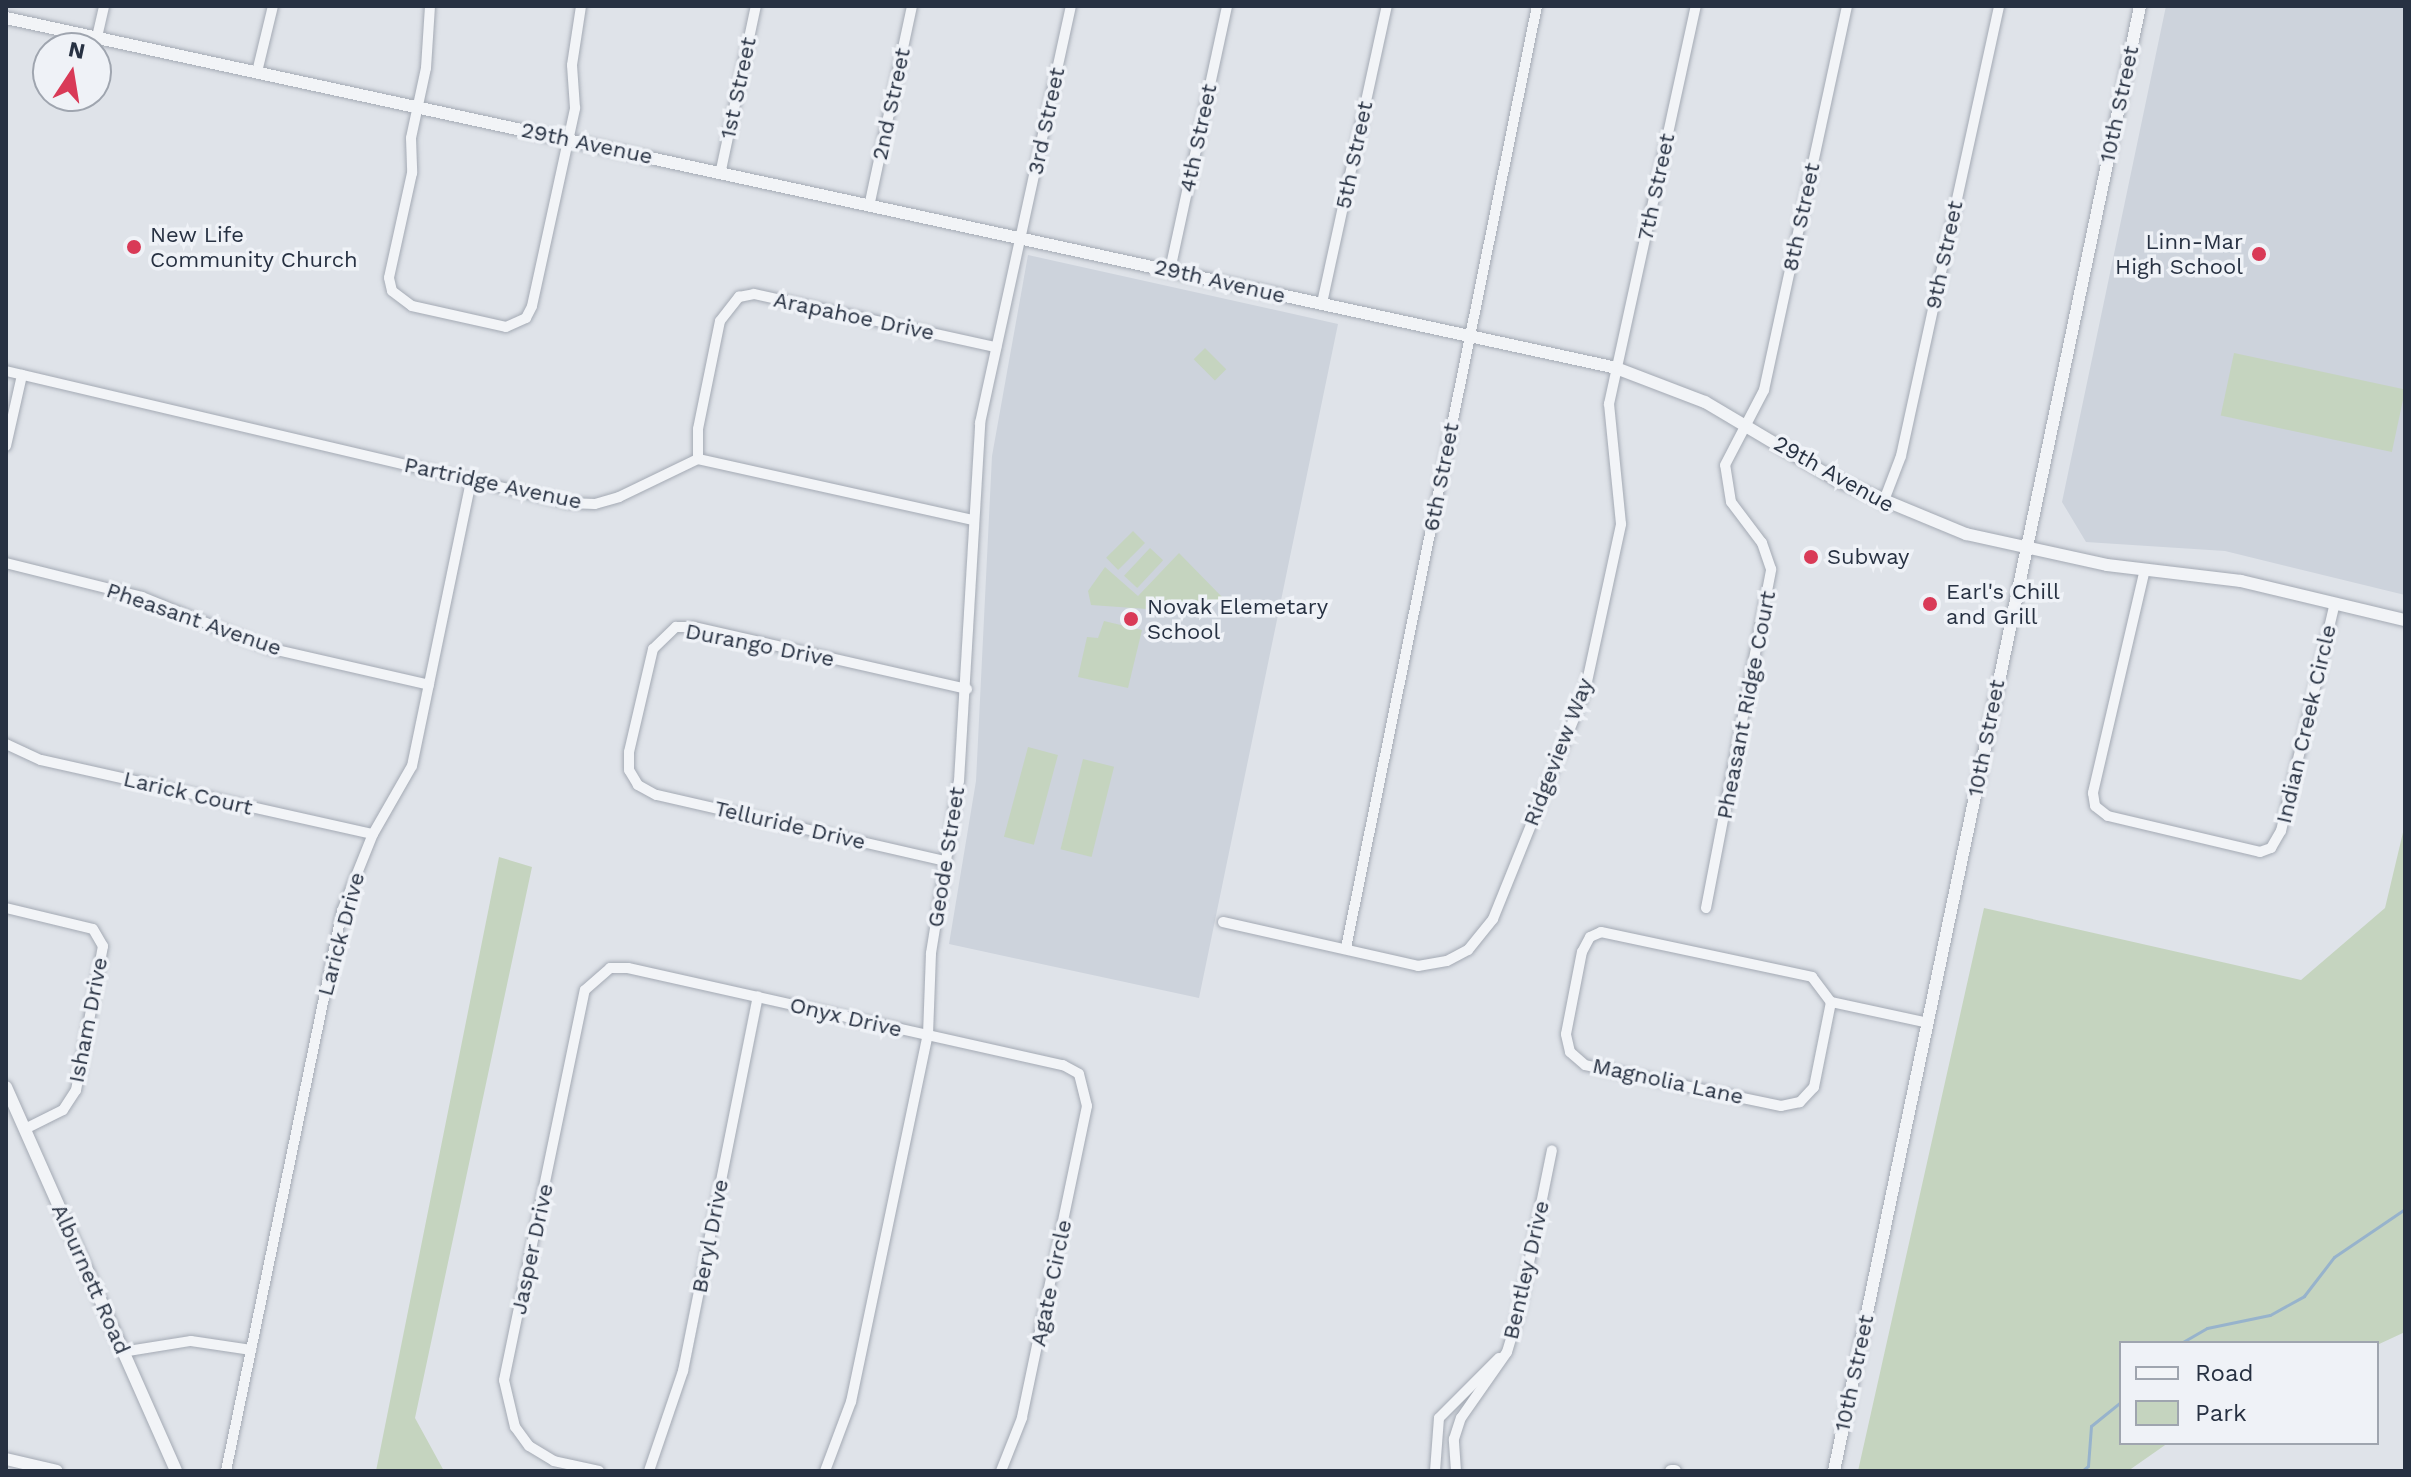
<!DOCTYPE html>
<html>
<head>
<meta charset="utf-8">
<style>
	body { margin:0 }
	#map { position:relative; width:2411px; height:1477px; overflow:hidden; background:#dfe3e9; font-family:"Work Sans",sans-serif }
	div>[style] { position:absolute }
	.built>* { inset:0; background:#cdd3dc }
	.green>* { inset:0; background:#c5d4bf; transform-origin:0 0 }
	.stream>* { height:3px; margin:-1.5px; padding:0 1.5px; transform-origin:1.5px; border-radius:1.5px; background:#97b3cc }
	.roads { filter:drop-shadow(0 0 2px #a4aab4) drop-shadow(0 0 2px #a4aab4) }
	.minor>* { height:10px; margin:-5px; padding:0 5px; transform-origin:5px; border-radius:5px; background:#f2f4f7 }
	.tertiary>* { height:12px; margin:-6px; padding:0 6px; transform-origin:6px; border-radius:6px; background:#f2f4f7 }
	.dots>* { width:22px; height:22px; translate:-50% -50%; box-sizing:border-box; border:4px solid #eff2f7; border-radius:50% }
	span { translate:-50% -50%; white-space:nowrap; text-align:center; line-height:1.15; -webkit-text-stroke:7px #eff2f7; paint-order:stroke }
	.street-label { font-size:22px; color:#273142 }
	.poi-label { font-size:22px; color:#273142 }
	.left { translate:0 -50%; text-align:left }
	.right { translate:-100% -50%; text-align:right }
	.frame { position:absolute; inset:0; border:8px solid #273142; pointer-events:none }
	.legend { position:absolute; left:2119px; top:1341px; width:260px; height:104px; box-sizing:border-box; background:#eff2f7; border:2px solid #9fa5af; margin:0; padding:10px 14px; list-style:none; font-size:24px; color:#273142 }
	.legend li { display:flex; align-items:center; gap:16px; height:40px }
	.legend b { width:40px; border:2px solid #9fa5af }
	.north { position:absolute; left:32px; top:32px; width:80px; height:80px; box-sizing:border-box; background:#eff2f7; border:2px solid #9fa5af; border-radius:50%; rotate:12deg; font-size:22px; font-weight:700; line-height:32px; text-align:center; color:#273142 }
	.north::after { content:''; display:block; margin:auto; width:28px; height:36px; background:#d93a57; clip-path:polygon(50% 0,100% 100%,50% 72%,0 100%) }
</style>
</head>
<body>
<div id="map">
	<div class="built">
		<i style="clip-path:polygon(2166px 6px,2405px 6px,2405px 595px,2225px 551px,2086px 542px,2062px 502px)"></i>
		<i style="clip-path:polygon(1028px 255px,1338px 324px,1199px 998px,949px 944px,976px 781px,992px 456px)"></i>
	</div>
	<div class="green">
		<i style="left:1205px;top:348px;width:30px;height:16px;rotate:45deg"></i>
		<i style="left:2234px;top:353px;width:175px;height:64px;rotate:12deg"></i>
		<i style="left:1133px;top:531px;width:17px;height:38px;rotate:45deg"></i>
		<i style="left:1150px;top:548px;width:18px;height:38px;rotate:43deg"></i>
		<i style="clip-path:polygon(1179px 553px,1224px 599px,1189px 612px,1091px 605px,1088px 591px,1105px 567px,1138px 596px)"></i>
		<i style="clip-path:polygon(1104px 621px,1142px 630px,1128px 688px,1078px 677px,1087px 637px,1098px 638px)"></i>
		<i style="left:1028px;top:747px;width:31px;height:93px;rotate:15deg"></i>
		<i style="left:1083px;top:759px;width:32px;height:93px;rotate:14deg"></i>
		<i style="clip-path:polygon(2405px 824px,2405px 1332px,2377px 1345px,2121px 1343px,2121px 1443px,2168px 1443px,2128px 1471px,1858px 1471px,1984px 908px,2301px 980px,2385px 908px)"></i>
		<i style="clip-path:polygon(499px 857px,532px 867px,415px 1418px,444px 1471px,376px 1471px)"></i>
	</div>
	<div class="stream">
		<i style="left:2405px;top:1024px;width:19px;rotate:90deg"></i>
		<i style="left:2181px;top:1343px;width:30px;rotate:-30deg"></i>
		<i style="left:2207px;top:1328px;width:64px;rotate:-11.7deg"></i>
		<i style="left:2270px;top:1315px;width:39px;rotate:-29deg"></i>
		<i style="left:2304px;top:1296px;width:49px;rotate:-52.4deg"></i>
		<i style="left:2334px;top:1257px;width:86px;rotate:-34.1deg"></i>
		<i style="left:2082px;top:1471px;width:8px;rotate:-40deg"></i>
		<i style="left:2088px;top:1466px;width:40px;rotate:-85.7deg"></i>
		<i style="left:2091px;top:1426px;width:38px;rotate:-39deg"></i>
	</div>
	<div class="roads">
		<div class="minor">
			<i style="left:430px;top:6px;width:62px;rotate:93.7deg"></i>
			<i style="left:426px;top:68px;width:72px;rotate:102.1deg"></i>
			<i style="left:411px;top:138px;width:35px;rotate:88deg"></i>
			<i style="left:412px;top:173px;width:107px;rotate:102.4deg"></i>
			<i style="left:389px;top:278px;width:13px;rotate:77deg"></i>
			<i style="left:392px;top:291px;width:25px;rotate:37deg"></i>
			<i style="left:412px;top:306px;width:96px;rotate:12.6deg"></i>
			<i style="left:506px;top:327px;width:22px;rotate:-24deg"></i>
			<i style="left:526px;top:318px;width:13px;rotate:-63deg"></i>
			<i style="left:532px;top:306px;width:203px;rotate:-77.7deg"></i>
			<i style="left:575px;top:108px;width:43px;rotate:-94deg"></i>
			<i style="left:572px;top:65px;width:60px;rotate:-81.3deg"></i>
			<i style="left:97px;top:37px;width:32px;rotate:-77deg"></i>
			<i style="left:257px;top:72px;width:68px;rotate:-76.4deg"></i>
			<i style="left:721px;top:170px;width:168px;rotate:-78deg"></i>
			<i style="left:870px;top:202px;width:200px;rotate:-77.9deg"></i>
			<i style="left:1170px;top:270px;width:270px;rotate:-77.8deg"></i>
			<i style="left:1322px;top:303px;width:304px;rotate:-77.7deg"></i>
			<i style="left:6px;top:371px;width:577px;rotate:13.22deg"></i>
			<i style="left:568px;top:503px;width:27px;rotate:2deg"></i>
			<i style="left:595px;top:504px;width:25px;rotate:-16deg"></i>
			<i style="left:619px;top:497px;width:88px;rotate:-25.7deg"></i>
			<i style="left:698px;top:459px;width:282px;rotate:12.5deg"></i>
			<i style="left:6px;top:446px;width:73px;rotate:-77.3deg"></i>
			<i style="left:698px;top:459px;width:30px;rotate:-90deg"></i>
			<i style="left:698px;top:429px;width:110px;rotate:-78.5deg"></i>
			<i style="left:720px;top:321px;width:31px;rotate:-52deg"></i>
			<i style="left:739px;top:297px;width:15px;rotate:-11deg"></i>
			<i style="left:754px;top:294px;width:248px;rotate:12.4deg"></i>
			<i style="left:1883px;top:503px;width:50px;rotate:-69deg"></i>
			<i style="left:1901px;top:456px;width:461px;rotate:-77.7deg"></i>
			<i style="left:6px;top:563px;width:140px;rotate:14deg"></i>
			<i style="left:142px;top:597px;width:136px;rotate:22deg"></i>
			<i style="left:268px;top:648px;width:165px;rotate:12.9deg"></i>
			<i style="left:2145px;top:569px;width:230px;rotate:103.1deg"></i>
			<i style="left:2093px;top:793px;width:13px;rotate:81deg"></i>
			<i style="left:2095px;top:806px;width:16px;rotate:38deg"></i>
			<i style="left:2108px;top:816px;width:156px;rotate:13.3deg"></i>
			<i style="left:2260px;top:852px;width:12px;rotate:-20deg"></i>
			<i style="left:2271px;top:848px;width:20px;rotate:-60deg"></i>
			<i style="left:2281px;top:831px;width:234px;rotate:-76.7deg"></i>
			<i style="left:6px;top:744px;width:38px;rotate:25deg"></i>
			<i style="left:41px;top:760px;width:340px;rotate:12.6deg"></i>
			<i style="left:945px;top:861px;width:296px;rotate:-167.1deg"></i>
			<i style="left:656px;top:795px;width:21px;rotate:-151deg"></i>
			<i style="left:638px;top:785px;width:17px;rotate:-121deg"></i>
			<i style="left:629px;top:770px;width:18px;rotate:-90deg"></i>
			<i style="left:629px;top:752px;width:106px;rotate:-76.9deg"></i>
			<i style="left:653px;top:649px;width:32px;rotate:-44deg"></i>
			<i style="left:676px;top:627px;width:18px"></i>
			<i style="left:694px;top:627px;width:280px;rotate:12.8deg"></i>
			<i style="left:6px;top:908px;width:89px;rotate:13.6deg"></i>
			<i style="left:93px;top:929px;width:20px;rotate:60deg"></i>
			<i style="left:103px;top:946px;width:147px;rotate:100.6deg"></i>
			<i style="left:76px;top:1090px;width:24px;rotate:123deg"></i>
			<i style="left:63px;top:1110px;width:42px;rotate:153.4deg"></i>
			<i style="left:1706px;top:908px;width:345px;rotate:-79.1deg"></i>
			<i style="left:1771px;top:569px;width:28px;rotate:-109deg"></i>
			<i style="left:1762px;top:543px;width:51px;rotate:-127.1deg"></i>
			<i style="left:1731px;top:502px;width:37px;rotate:-99deg"></i>
			<i style="left:1725px;top:465px;width:85px;rotate:-62.5deg"></i>
			<i style="left:1764px;top:390px;width:393px;rotate:-77.8deg"></i>
			<i style="left:1223px;top:922px;width:200px;rotate:12.7deg"></i>
			<i style="left:1418px;top:966px;width:29px;rotate:-10deg"></i>
			<i style="left:1447px;top:961px;width:24px;rotate:-28deg"></i>
			<i style="left:1468px;top:950px;width:40px;rotate:-51deg"></i>
			<i style="left:1493px;top:919px;width:246px;rotate:-68deg"></i>
			<i style="left:1585px;top:691px;width:171px;rotate:-77.8deg"></i>
			<i style="left:1621px;top:524px;width:121px;rotate:-95.7deg"></i>
			<i style="left:1609px;top:404px;width:407px;rotate:-77.7deg"></i>
			<i style="left:1346px;top:948px;width:961px;rotate:-78.54deg"></i>
			<i style="left:1831px;top:1002px;width:87px;rotate:101.3deg"></i>
			<i style="left:1814px;top:1087px;width:21px;rotate:133deg"></i>
			<i style="left:1800px;top:1102px;width:19px;rotate:168deg"></i>
			<i style="left:1781px;top:1106px;width:200px;rotate:-168.2deg"></i>
			<i style="left:1585px;top:1065px;width:20px;rotate:-139deg"></i>
			<i style="left:1570px;top:1052px;width:18px;rotate:-103deg"></i>
			<i style="left:1566px;top:1034px;width:84px;rotate:-79deg"></i>
			<i style="left:1582px;top:952px;width:17px;rotate:-62deg"></i>
			<i style="left:1590px;top:937px;width:12px;rotate:-24deg"></i>
			<i style="left:1601px;top:932px;width:216px;rotate:12deg"></i>
			<i style="left:1812px;top:977px;width:31px;rotate:53deg"></i>
			<i style="left:1831px;top:1002px;width:99px;rotate:12.2deg"></i>
			<i style="left:122px;top:1352px;width:70px;rotate:-9.1deg"></i>
			<i style="left:191px;top:1341px;width:61px;rotate:8.5deg"></i>
			<i style="left:226px;top:1471px;width:572px;rotate:-78.3deg"></i>
			<i style="left:342px;top:911px;width:83px;rotate:-68.1deg"></i>
			<i style="left:373px;top:834px;width:78px;rotate:-60.2deg"></i>
			<i style="left:412px;top:766px;width:291px;rotate:-78.3deg"></i>
			<i style="left:599px;top:1471px;width:46px;rotate:-167.5deg"></i>
			<i style="left:554px;top:1461px;width:29px;rotate:-149deg"></i>
			<i style="left:529px;top:1446px;width:24px;rotate:-126deg"></i>
			<i style="left:515px;top:1427px;width:48px;rotate:-103.2deg"></i>
			<i style="left:504px;top:1380px;width:398px;rotate:-78.3deg"></i>
			<i style="left:585px;top:990px;width:33px;rotate:-41deg"></i>
			<i style="left:610px;top:968px;width:18px"></i>
			<i style="left:628px;top:968px;width:446px;rotate:12.6deg"></i>
			<i style="left:1063px;top:1065px;width:18px;rotate:29deg"></i>
			<i style="left:1079px;top:1074px;width:33px;rotate:76deg"></i>
			<i style="left:1087px;top:1106px;width:319px;rotate:101.8deg"></i>
			<i style="left:1022px;top:1418px;width:57px;rotate:111.6deg"></i>
			<i style="left:649px;top:1471px;width:106px;rotate:-71.2deg"></i>
			<i style="left:683px;top:1371px;width:382px;rotate:-78.7deg"></i>
			<i style="left:825px;top:1471px;width:74px;rotate:-69.4deg"></i>
			<i style="left:851px;top:1402px;width:375px;rotate:-78.2deg"></i>
			<i style="left:928px;top:1035px;width:82px;rotate:-87.9deg"></i>
			<i style="left:931px;top:953px;width:174px;rotate:-80.8deg"></i>
			<i style="left:959px;top:781px;width:359px;rotate:-86.6deg"></i>
			<i style="left:980px;top:423px;width:427px;rotate:-77.7deg"></i>
			<i style="left:1435px;top:1471px;width:53px;rotate:-85.7deg"></i>
			<i style="left:1439px;top:1418px;width:85px;rotate:-45deg"></i>
			<i style="left:1456px;top:1471px;width:32px;rotate:-94deg"></i>
			<i style="left:1454px;top:1439px;width:22px;rotate:-72deg"></i>
			<i style="left:1461px;top:1418px;width:80px;rotate:-55.1deg"></i>
			<i style="left:1507px;top:1352px;width:42px;rotate:-73.3deg"></i>
			<i style="left:1519px;top:1312px;width:165px;rotate:-78.5deg"></i>
		</div>
		<div class="tertiary">
			<i style="left:6px;top:18px;width:1648px;rotate:12.26deg"></i>
			<i style="left:1616px;top:368px;width:95px;rotate:20.9deg"></i>
			<i style="left:1705px;top:402px;width:155px;rotate:30.7deg"></i>
			<i style="left:1838px;top:481px;width:139px;rotate:22.5deg"></i>
			<i style="left:1966px;top:534px;width:144px;rotate:12.4deg"></i>
			<i style="left:2107px;top:565px;width:135px;rotate:6.8deg"></i>
			<i style="left:2241px;top:581px;width:169px;rotate:13.4deg"></i>
			<i style="left:6px;top:1087px;width:420px;rotate:66.1deg"></i>
			<i style="left:6px;top:1459px;width:52px;rotate:13.2deg"></i>
			<i style="left:1671px;top:1471px;width:4px"></i>
			<i style="left:1834px;top:1471px;width:1497px;rotate:-78.2deg"></i>
		</div>
	</div>
	<div class="dots">
		<i style="left:134px;top:247px;background:#d93a57"></i>
		<i style="left:2259px;top:254px;background:#d93a57"></i>
		<i style="left:1811px;top:557px;background:#d93a57"></i>
		<i style="left:1930px;top:604px;background:#d93a57"></i>
		<i style="left:1131px;top:619px;background:#d93a57"></i>
	</div>
	<div class="street-label">
		<span style="left:738px;top:88px;rotate:-78deg">1st Street</span>
		<span style="left:891px;top:104px;rotate:-78deg">2nd Street</span>
		<span style="left:2119px;top:104px;rotate:-78deg">10th Street</span>
		<span style="left:1046px;top:121px;rotate:-78deg">3rd Street</span>
		<span style="left:1198px;top:138px;rotate:-78deg">4th Street</span>
		<span style="left:587px;top:143px;rotate:12deg">29th Avenue</span>
		<span style="left:1354px;top:155px;rotate:-78deg">5th Street</span>
		<span style="left:1656px;top:187px;rotate:-78deg">7th Street</span>
		<span style="left:1801px;top:217px;rotate:-78deg">8th Street</span>
		<span style="left:1944px;top:255px;rotate:-78deg">9th Street</span>
		<span style="left:1220px;top:281px;rotate:13deg">29th Avenue</span>
		<span style="left:854px;top:316px;rotate:12deg">Arapahoe Drive</span>
		<span style="left:1834px;top:474px;rotate:29deg">29th Avenue</span>
		<span style="left:1441px;top:477px;rotate:-79deg">6th Street</span>
		<span style="left:493px;top:483px;rotate:12deg">Partridge Avenue</span>
		<span style="left:194px;top:619px;rotate:19deg">Pheasant Avenue</span>
		<span style="left:760px;top:645px;rotate:11deg">Durango Drive</span>
		<span style="left:1746px;top:705px;rotate:-79deg">Pheasant Ridge Court</span>
		<span style="left:2306px;top:724px;rotate:-77deg">Indian Creek Circle</span>
		<span style="left:1986px;top:738px;rotate:-79deg">10th Street</span>
		<span style="left:1558px;top:752px;rotate:-69deg">Ridgeview Way</span>
		<span style="left:188px;top:793px;rotate:13deg">Larick Court</span>
		<span style="left:790px;top:825px;rotate:13deg">Telluride Drive</span>
		<span style="left:946px;top:857px;rotate:-81deg">Geode Street</span>
		<span style="left:341px;top:934px;rotate:-75deg">Larick Drive</span>
		<span style="left:846px;top:1017px;rotate:13deg">Onyx Drive</span>
		<span style="left:88px;top:1020px;rotate:-79deg">Isham Drive</span>
		<span style="left:1668px;top:1081px;rotate:12deg">Magnolia Lane</span>
		<span style="left:710px;top:1236px;rotate:-79deg">Beryl Drive</span>
		<span style="left:532px;top:1249px;rotate:-78deg">Jasper Drive</span>
		<span style="left:1526px;top:1270px;rotate:-77deg">Bentley Drive</span>
		<span style="left:91px;top:1279px;rotate:66deg">Alburnett Road</span>
		<span style="left:1051px;top:1283px;rotate:-78deg">Agate Circle</span>
		<span style="left:1854px;top:1373px;rotate:-78deg">10th Street</span>
	</div>
	<div class="poi-label">
		<span class="left" style="left:150px;top:247px">New Life<br>Community Church</span>
		<span class="right" style="left:2243px;top:254px">Linn-Mar<br>High School</span>
		<span class="left" style="left:1827px;top:557px">Subway</span>
		<span class="left" style="left:1946px;top:604px">Earl's Chill<br>and Grill</span>
		<span class="left" style="left:1147px;top:619px">Novak Elemetary<br>School</span>
	</div>
	<div class="frame"></div>
	<ul class="legend">
	<li><b style="height:10px;background:#f2f4f7"></b>Road</li>
	<li><b style="height:22px;background:#c5d4bf"></b>Park</li>
	</ul>
	<div class="north">N</div>
</div>
</body>
</html>
